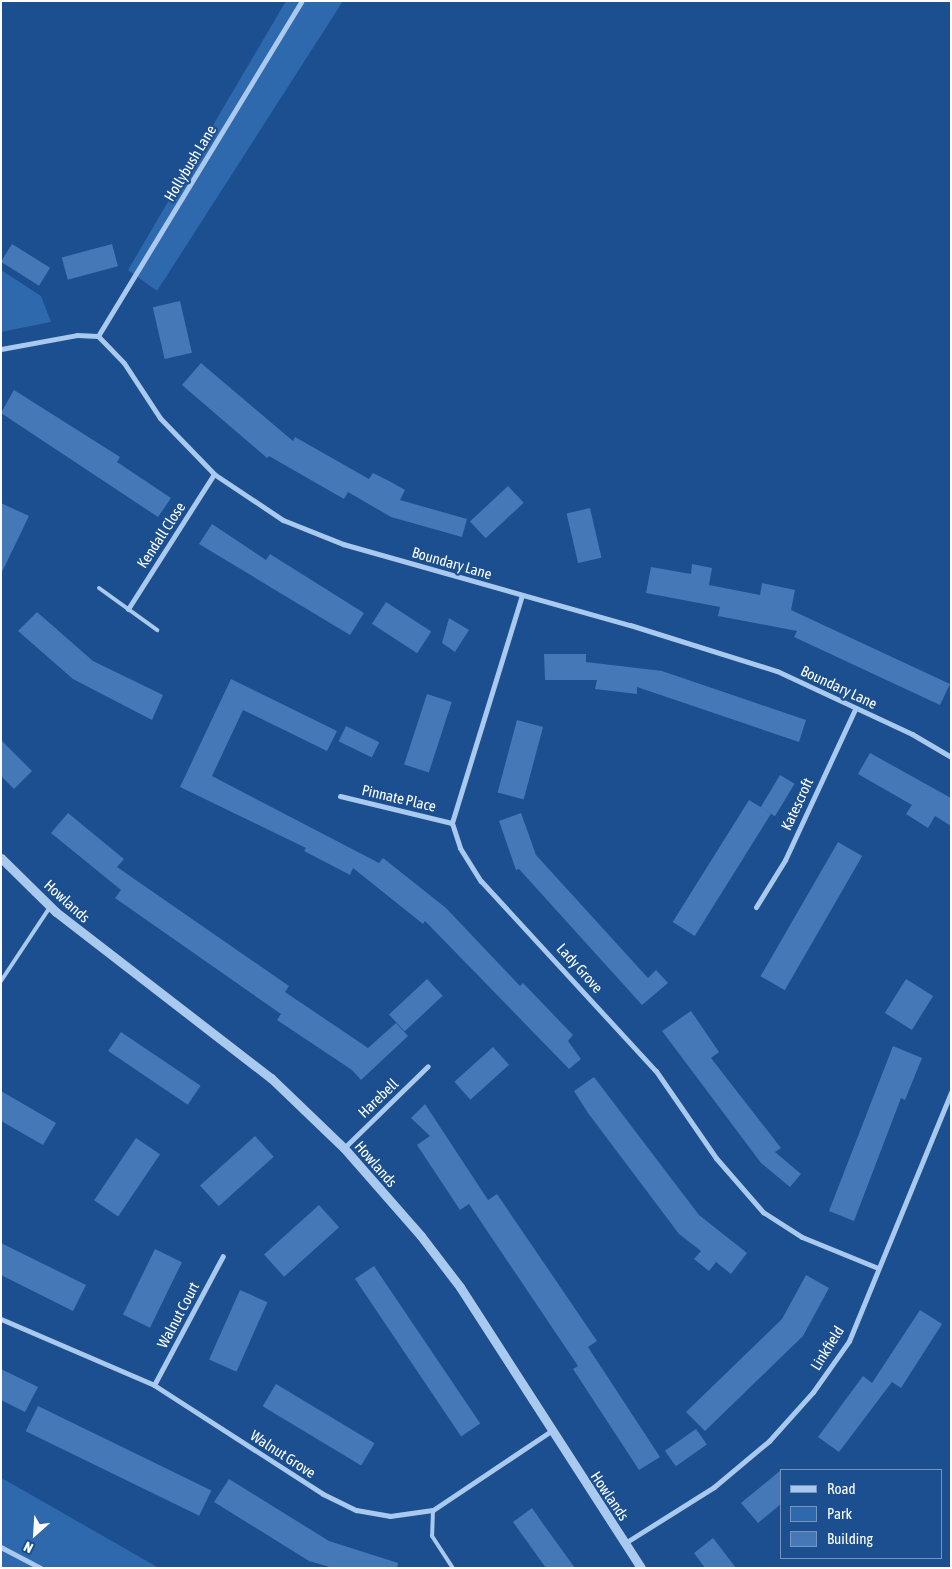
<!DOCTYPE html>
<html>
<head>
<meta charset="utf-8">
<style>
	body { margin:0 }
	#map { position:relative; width:952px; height:1569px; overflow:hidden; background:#1b4f8f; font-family:"Asap Condensed",sans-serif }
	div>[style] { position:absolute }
	.green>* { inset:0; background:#2e69ad }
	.building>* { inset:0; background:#4478b7; transform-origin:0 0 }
	.service>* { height:4px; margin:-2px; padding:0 2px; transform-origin:2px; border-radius:2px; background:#a9c9ee }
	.pedestrian>* { height:4.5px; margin:-2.25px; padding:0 2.25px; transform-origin:2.25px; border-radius:2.25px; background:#a9c9ee }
	.minor>* { height:5px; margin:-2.5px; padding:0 2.5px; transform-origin:2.5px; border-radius:2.5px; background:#a9c9ee }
	.tertiary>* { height:9px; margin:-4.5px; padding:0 4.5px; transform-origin:4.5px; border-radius:4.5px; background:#a9c9ee }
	span { translate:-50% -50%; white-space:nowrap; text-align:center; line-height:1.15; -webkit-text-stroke:4.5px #1b4f8f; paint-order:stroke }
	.street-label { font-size:15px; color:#fff }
	.frame { position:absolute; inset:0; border:2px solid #fff; pointer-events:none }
	.legend { position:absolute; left:780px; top:1469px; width:162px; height:90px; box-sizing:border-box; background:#1b4f8f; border:1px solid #7695bc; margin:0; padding:6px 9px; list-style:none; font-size:15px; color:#fff }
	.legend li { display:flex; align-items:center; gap:10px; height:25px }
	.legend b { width:25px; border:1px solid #7695bc }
	.north { position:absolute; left:10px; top:1509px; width:50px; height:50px; -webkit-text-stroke:4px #1b4f8f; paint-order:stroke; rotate:206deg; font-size:14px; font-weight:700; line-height:20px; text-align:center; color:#fff }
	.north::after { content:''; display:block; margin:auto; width:18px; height:22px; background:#fff; clip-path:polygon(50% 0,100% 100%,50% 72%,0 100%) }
</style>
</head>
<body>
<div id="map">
	<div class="green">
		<i style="clip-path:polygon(286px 1px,343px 1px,157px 291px,128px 270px)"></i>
		<i style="clip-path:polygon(1px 270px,41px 296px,51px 322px,1px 332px)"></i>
		<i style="clip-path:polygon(1px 1478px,7px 1481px,159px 1568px,1px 1568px)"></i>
	</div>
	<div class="building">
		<i style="left:12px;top:244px;width:45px;height:21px;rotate:32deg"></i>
		<i style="left:112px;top:244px;width:23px;height:52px;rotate:75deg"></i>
		<i style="left:180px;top:301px;width:53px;height:28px;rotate:77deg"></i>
		<i style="clip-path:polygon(201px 363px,293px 441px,295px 437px,369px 479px,373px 473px,389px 481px,405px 490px,400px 500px,467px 519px,462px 537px,391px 517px,348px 492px,344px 499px,269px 456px,267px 458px,182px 385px)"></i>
		<i style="clip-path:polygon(14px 390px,120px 457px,117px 462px,171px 498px,158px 517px,1px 413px)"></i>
		<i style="left:508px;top:486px;width:23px;height:52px;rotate:47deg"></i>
		<i style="clip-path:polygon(1px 503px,29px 516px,1px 574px)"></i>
		<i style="left:590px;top:508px;width:51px;height:24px;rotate:77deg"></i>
		<i style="clip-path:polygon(212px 524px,266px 560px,270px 554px,364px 613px,350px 635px,199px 544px)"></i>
		<i style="clip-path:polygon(692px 564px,712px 568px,709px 585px,760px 595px,762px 583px,795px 590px,791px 610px,950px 684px,940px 705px,794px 637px,797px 631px,718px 616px,720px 607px,646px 593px,651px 567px,691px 574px)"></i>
		<i style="left:386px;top:602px;width:54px;height:26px;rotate:33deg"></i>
		<i style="clip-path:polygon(37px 612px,93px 661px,163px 695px,152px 720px,73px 679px,18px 631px)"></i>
		<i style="clip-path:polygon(449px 618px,469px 630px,455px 652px,442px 643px)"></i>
		<i style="clip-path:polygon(544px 654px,586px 654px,586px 662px,662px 671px,806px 720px,799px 742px,637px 687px,637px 694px,595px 689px,597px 680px,545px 680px)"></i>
		<i style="clip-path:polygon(231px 679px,337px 731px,327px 751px,243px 710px,212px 776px,379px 863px,383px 858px,446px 908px,520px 986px,523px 983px,573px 1035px,568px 1041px,581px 1059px,569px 1069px,425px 921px,423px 924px,353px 868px,350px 875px,304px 851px,306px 848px,180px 787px)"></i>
		<i style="left:427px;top:694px;width:26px;height:74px;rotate:18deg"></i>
		<i style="left:517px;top:720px;width:27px;height:75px;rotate:15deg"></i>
		<i style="left:346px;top:726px;width:37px;height:17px;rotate:26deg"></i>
		<i style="clip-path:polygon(1px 740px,32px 771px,14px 789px,1px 776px)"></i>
		<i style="clip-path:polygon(870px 753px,951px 798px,951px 826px,935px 816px,928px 828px,906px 814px,912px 805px,858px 774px)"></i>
		<i style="left:780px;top:775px;width:17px;height:38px;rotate:31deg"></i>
		<i style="left:749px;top:800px;width:26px;height:144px;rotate:32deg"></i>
		<i style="clip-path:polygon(68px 813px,124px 859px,117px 867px,289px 986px,285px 992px,368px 1048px,396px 1023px,408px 1036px,361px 1080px,352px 1070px,277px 1020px,281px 1014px,115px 898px,121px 890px,51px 833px)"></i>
		<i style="clip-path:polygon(521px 813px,536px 855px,648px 978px,656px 970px,668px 983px,642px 1005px,519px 869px,516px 870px,499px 821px)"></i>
		<i style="left:838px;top:842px;width:28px;height:155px;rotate:30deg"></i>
		<i style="left:427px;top:979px;width:23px;height:52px;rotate:47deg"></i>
		<i style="left:906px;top:979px;width:32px;height:40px;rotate:32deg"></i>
		<i style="clip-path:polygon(691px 1011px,719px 1052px,711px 1058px,781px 1148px,775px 1152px,801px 1174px,790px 1187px,761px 1163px,662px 1031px)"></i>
		<i style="left:121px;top:1032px;width:96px;height:23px;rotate:34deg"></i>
		<i style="clip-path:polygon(893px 1046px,922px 1058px,905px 1100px,901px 1098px,854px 1221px,829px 1211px)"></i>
		<i style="left:493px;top:1047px;width:24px;height:52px;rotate:48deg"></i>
		<i style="clip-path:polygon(594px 1077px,699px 1215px,747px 1253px,731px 1274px,716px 1262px,709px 1271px,694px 1259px,701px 1251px,679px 1234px,588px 1113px,574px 1091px)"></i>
		<i style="clip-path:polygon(1px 1091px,56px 1123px,43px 1145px,1px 1121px)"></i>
		<i style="clip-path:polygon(425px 1104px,488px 1200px,497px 1194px,597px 1341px,588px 1347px,660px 1457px,639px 1470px,573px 1369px,578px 1366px,469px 1204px,460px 1210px,417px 1145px,430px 1136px,411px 1118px)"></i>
		<i style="left:255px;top:1136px;width:28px;height:74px;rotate:48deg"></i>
		<i style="left:136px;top:1138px;width:29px;height:75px;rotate:34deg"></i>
		<i style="left:319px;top:1205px;width:30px;height:74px;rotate:48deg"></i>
		<i style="clip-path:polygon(1px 1243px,86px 1285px,73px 1311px,1px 1275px)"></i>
		<i style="left:155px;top:1249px;width:30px;height:73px;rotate:26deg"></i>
		<i style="left:374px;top:1266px;width:190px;height:23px;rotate:56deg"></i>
		<i style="clip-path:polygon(806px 1275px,829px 1288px,803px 1336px,705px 1431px,686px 1412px,782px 1319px)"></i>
		<i style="left:240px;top:1290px;width:30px;height:76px;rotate:24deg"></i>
		<i style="clip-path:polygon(920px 1310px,942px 1324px,901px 1388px,892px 1382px,839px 1452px,818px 1437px,863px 1376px,872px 1383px)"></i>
		<i style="clip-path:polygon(1px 1369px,38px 1387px,25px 1412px,1px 1400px)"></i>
		<i style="left:276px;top:1384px;width:115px;height:26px;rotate:31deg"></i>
		<i style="left:38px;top:1406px;width:193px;height:28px;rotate:26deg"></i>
		<i style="left:696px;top:1429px;width:19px;height:38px;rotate:55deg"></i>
		<i style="clip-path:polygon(781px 1470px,781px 1504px,758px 1523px,741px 1503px)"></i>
		<i style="clip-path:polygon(229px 1479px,329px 1541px,398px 1563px,397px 1568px,333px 1568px,309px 1561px,214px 1502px)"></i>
		<i style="clip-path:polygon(532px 1508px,546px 1528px,575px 1568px,546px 1568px,513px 1522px)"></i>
		<i style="clip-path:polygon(713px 1538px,736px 1568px,705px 1568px,694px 1553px)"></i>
	</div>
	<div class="service">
		<i style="left:99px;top:588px;width:72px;rotate:35.9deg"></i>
		<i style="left:1px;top:981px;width:89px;rotate:-56.5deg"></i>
		<i style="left:433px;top:1510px;width:26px;rotate:92deg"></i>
		<i style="left:432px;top:1536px;width:38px;rotate:57deg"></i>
	</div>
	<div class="pedestrian">
		<i style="left:1px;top:1547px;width:45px;rotate:27.7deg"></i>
	</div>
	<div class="minor">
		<i style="left:98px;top:336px;width:392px;rotate:-58.7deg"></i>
		<i style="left:1px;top:349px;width:77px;rotate:-10.4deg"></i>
		<i style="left:77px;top:335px;width:21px;rotate:3deg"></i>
		<i style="left:98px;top:336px;width:37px;rotate:46deg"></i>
		<i style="left:124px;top:363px;width:66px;rotate:56.8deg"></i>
		<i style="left:160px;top:418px;width:78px;rotate:46deg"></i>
		<i style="left:214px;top:474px;width:83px;rotate:33.7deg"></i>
		<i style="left:283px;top:520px;width:65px;rotate:21.8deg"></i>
		<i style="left:343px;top:544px;width:298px;rotate:15.8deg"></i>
		<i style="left:630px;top:625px;width:154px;rotate:17.4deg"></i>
		<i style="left:777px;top:671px;width:149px;rotate:25deg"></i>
		<i style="left:912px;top:734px;width:45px;rotate:30.5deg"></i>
		<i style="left:522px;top:595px;width:239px;rotate:107.1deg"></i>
		<i style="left:452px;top:823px;width:26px;rotate:72deg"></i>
		<i style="left:460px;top:848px;width:39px;rotate:58deg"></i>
		<i style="left:481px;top:881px;width:258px;rotate:47.4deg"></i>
		<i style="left:656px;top:1071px;width:106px;rotate:55.4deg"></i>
		<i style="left:716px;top:1158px;width:72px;rotate:49deg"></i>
		<i style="left:763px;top:1212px;width:46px;rotate:32.7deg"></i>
		<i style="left:802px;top:1237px;width:82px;rotate:22.2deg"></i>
		<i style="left:128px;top:609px;width:160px;rotate:-57.5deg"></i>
		<i style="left:340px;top:796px;width:115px;rotate:13.6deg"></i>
		<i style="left:756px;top:907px;width:55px;rotate:-58.3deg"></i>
		<i style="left:785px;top:860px;width:166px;rotate:-65.1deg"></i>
		<i style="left:344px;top:1148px;width:117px;rotate:-44.3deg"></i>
		<i style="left:1px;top:1319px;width:167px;rotate:23.3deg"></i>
		<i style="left:154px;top:1385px;width:201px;rotate:32.8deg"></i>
		<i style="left:323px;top:1494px;width:37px;rotate:26deg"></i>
		<i style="left:356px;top:1510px;width:35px;rotate:10deg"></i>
		<i style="left:390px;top:1516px;width:43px;rotate:-7.9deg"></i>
		<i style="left:433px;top:1510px;width:142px;rotate:-33.8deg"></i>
		<i style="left:154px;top:1385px;width:146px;rotate:-61.9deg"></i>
		<i style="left:625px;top:1543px;width:105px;rotate:-32.2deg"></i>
		<i style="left:714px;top:1487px;width:72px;rotate:-39.9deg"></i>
		<i style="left:769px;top:1441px;width:66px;rotate:-48.1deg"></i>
		<i style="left:813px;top:1392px;width:62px;rotate:-54.8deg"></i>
		<i style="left:849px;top:1341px;width:269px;rotate:-67.7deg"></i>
	</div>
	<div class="tertiary">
		<i style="left:1px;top:858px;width:77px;rotate:44.5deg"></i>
		<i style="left:56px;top:912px;width:272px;rotate:37.7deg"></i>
		<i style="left:271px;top:1078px;width:101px;rotate:43.8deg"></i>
		<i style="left:344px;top:1148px;width:117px;rotate:48.8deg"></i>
		<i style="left:421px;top:1236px;width:64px;rotate:52.6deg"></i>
		<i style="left:460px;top:1287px;width:334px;rotate:57.2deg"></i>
	</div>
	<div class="street-label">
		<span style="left:190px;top:163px;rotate:-59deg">Hollybush Lane</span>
		<span style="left:161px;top:535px;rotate:-57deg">Kendall Close</span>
		<span style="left:452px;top:563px;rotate:16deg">Boundary Lane</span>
		<span style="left:839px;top:687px;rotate:25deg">Boundary Lane</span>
		<span style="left:399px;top:798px;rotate:13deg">Pinnate Place</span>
		<span style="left:797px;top:804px;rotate:-65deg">Katescroft</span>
		<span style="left:67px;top:901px;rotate:42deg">Howlands</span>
		<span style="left:580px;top:968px;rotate:48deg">Lady Grove</span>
		<span style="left:378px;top:1098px;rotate:-44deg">Harebell</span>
		<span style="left:376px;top:1164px;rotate:49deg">Howlands</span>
		<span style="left:178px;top:1315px;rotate:-62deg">Walnut Court</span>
		<span style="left:827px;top:1348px;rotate:-58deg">Linkfield</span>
		<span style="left:283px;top:1454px;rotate:33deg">Walnut Grove</span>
		<span style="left:610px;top:1496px;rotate:56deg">Howlands</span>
	</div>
	<div class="frame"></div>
	<ul class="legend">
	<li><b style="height:6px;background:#a9c9ee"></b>Road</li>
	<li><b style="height:14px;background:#2e69ad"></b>Park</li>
	<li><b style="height:14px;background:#4478b7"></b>Building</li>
	</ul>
	<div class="north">N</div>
</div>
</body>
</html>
